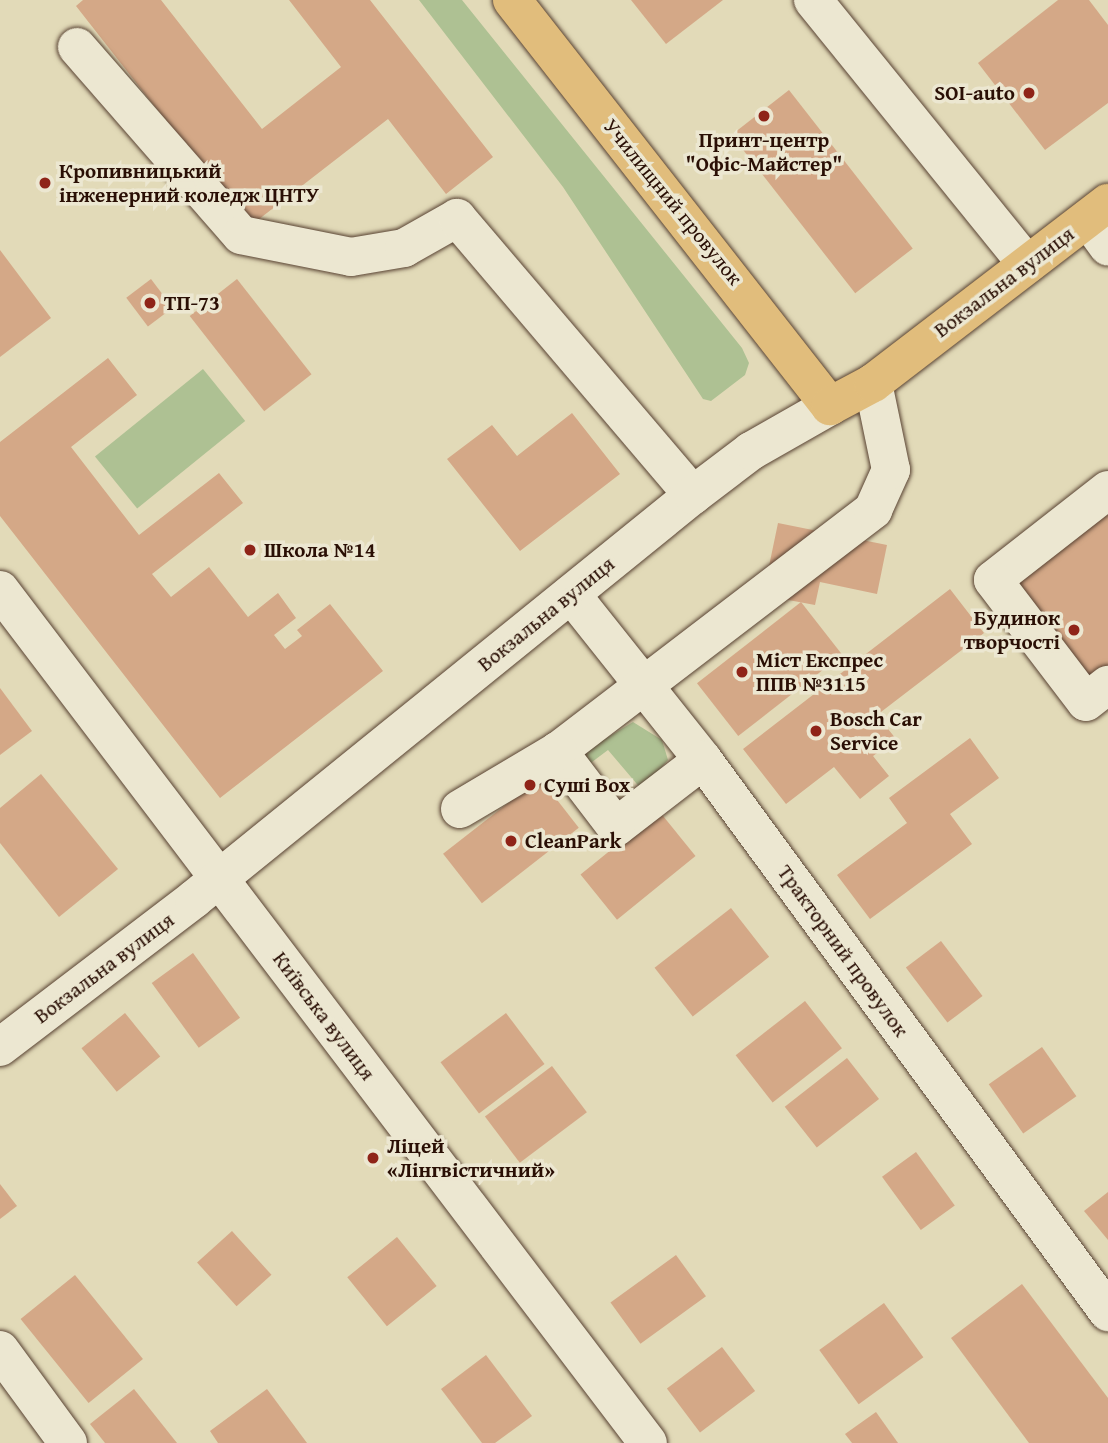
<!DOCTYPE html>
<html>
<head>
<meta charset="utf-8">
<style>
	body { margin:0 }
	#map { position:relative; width:1108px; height:1443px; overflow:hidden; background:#e2dab8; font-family:"Gentium Book Plus",serif }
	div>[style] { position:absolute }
	.green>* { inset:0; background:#aec193; transform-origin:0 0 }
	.building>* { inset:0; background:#d4a887; transform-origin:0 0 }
	.roads { filter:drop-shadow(0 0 2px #584232) drop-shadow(0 0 2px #584232) }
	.minor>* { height:38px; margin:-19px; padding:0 19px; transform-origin:19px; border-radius:19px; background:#ece7d1 }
	.major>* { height:38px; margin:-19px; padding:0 19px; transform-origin:19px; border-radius:19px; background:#e1bd7c }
	.dots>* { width:19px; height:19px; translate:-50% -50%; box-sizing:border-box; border:4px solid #ece7d1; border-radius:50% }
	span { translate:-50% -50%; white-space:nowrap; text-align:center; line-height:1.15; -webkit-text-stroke:7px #ece7d1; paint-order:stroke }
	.poi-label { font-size:21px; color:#2a0f05; font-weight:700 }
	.right { translate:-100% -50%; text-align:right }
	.left { translate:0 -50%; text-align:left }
	.street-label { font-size:21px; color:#2a0f05 }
</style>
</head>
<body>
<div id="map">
	<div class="green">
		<i style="clip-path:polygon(419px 0,462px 0,742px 348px,749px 363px,745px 375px,711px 401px,703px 399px,563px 187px)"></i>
		<i style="left:203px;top:369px;width:67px;height:139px;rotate:51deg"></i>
		<i style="clip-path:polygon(633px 722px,662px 740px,668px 760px,642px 790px,608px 750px,588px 765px,580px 754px)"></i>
	</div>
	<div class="building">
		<i style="clip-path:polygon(83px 0,161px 0,262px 129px,341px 67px,289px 0,370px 0,493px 157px,446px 194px,388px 119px,249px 227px,76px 6px)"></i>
		<i style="clip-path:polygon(631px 0,723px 0,666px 44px)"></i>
		<i style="clip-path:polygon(1058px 0,1089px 0,1108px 25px,1108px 103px,1045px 150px,978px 63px)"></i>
		<i style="left:789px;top:90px;width:201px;height:73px;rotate:52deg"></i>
		<i style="clip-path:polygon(0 250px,51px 318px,0 357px)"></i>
		<i style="left:151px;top:279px;width:36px;height:31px;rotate:53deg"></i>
		<i style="left:237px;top:279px;width:121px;height:60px;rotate:52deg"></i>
		<i style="clip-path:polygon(108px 358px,137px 395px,71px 447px,139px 535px,219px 473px,243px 503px,152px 574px,171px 597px,209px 567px,248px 617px,278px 593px,296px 618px,274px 635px,285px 649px,302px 636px,297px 630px,330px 604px,383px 671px,220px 798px,0 516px,0 442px)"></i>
		<i style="clip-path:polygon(572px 413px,620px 474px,520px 551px,447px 459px,492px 425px,517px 456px)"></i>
		<i style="clip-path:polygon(1108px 513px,1108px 670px,1084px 688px,1008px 590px)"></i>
		<i style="clip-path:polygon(778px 523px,887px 545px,877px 594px,820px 582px,815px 605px,783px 599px,768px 571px)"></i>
		<i style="clip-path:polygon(950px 589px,984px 633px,877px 715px,896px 739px,873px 756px,889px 776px,860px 799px,834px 767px,786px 804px,743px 749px)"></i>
		<i style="left:801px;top:602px;width:67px;height:132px;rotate:52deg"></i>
		<i style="clip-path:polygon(0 688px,32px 731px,0 755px)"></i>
		<i style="clip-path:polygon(970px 738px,999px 778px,950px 814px,972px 844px,870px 919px,837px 875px,907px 823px,889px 798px)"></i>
		<i style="clip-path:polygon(41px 774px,118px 869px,59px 917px,0 843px,0 808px)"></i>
		<i style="left:540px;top:778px;width:63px;height:123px;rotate:52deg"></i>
		<i style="left:659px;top:811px;width:58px;height:101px;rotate:51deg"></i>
		<i style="left:731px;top:908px;width:62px;height:97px;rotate:52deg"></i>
		<i style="left:941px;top:941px;width:69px;height:44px;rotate:53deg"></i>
		<i style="left:193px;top:953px;width:80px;height:51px;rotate:54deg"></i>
		<i style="left:805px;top:1001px;width:60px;height:88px;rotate:52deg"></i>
		<i style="left:125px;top:1013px;width:56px;height:56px;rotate:51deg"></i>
		<i style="left:506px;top:1013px;width:64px;height:82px;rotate:53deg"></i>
		<i style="left:1042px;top:1047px;width:60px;height:65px;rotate:55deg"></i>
		<i style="left:847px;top:1058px;width:52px;height:79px;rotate:52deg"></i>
		<i style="left:552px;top:1066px;width:58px;height:84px;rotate:53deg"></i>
		<i style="left:916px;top:1152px;width:66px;height:42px;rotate:54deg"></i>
		<i style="clip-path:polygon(0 1184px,17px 1206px,0 1219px)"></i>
		<i style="clip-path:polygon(1108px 1192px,1108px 1240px,1084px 1211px)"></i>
		<i style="left:232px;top:1231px;width:59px;height:47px;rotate:48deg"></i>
		<i style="left:397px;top:1237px;width:63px;height:64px;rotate:51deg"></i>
		<i style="left:676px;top:1255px;width:51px;height:81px;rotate:54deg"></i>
		<i style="left:75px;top:1275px;width:108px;height:70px;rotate:51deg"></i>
		<i style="clip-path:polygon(1022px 1284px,1108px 1398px,1108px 1443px,1029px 1443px,951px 1338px)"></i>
		<i style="left:884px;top:1303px;width:67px;height:80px;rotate:54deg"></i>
		<i style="left:722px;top:1347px;width:55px;height:69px;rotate:53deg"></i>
		<i style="clip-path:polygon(486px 1355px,532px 1416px,495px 1443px,482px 1443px,441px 1389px)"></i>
		<i style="clip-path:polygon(134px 1389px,177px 1443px,105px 1443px,90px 1424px)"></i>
		<i style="clip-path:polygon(267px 1389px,307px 1443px,218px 1443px,210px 1431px)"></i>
		<i style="clip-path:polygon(876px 1412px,898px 1443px,852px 1443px,845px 1434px)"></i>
	</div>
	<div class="roads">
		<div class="minor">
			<i style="left:813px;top:0;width:340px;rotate:51deg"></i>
			<i style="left:77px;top:47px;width:249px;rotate:48.9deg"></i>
			<i style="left:241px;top:235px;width:112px;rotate:11.3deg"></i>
			<i style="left:351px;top:257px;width:54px;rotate:-9.6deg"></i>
			<i style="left:404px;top:248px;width:61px;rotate:-29.5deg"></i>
			<i style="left:457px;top:218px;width:364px;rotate:49.6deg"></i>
			<i style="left:1088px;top:219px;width:34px;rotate:54deg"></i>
			<i style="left:1108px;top:490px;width:146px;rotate:142deg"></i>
			<i style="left:993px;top:580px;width:153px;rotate:52.7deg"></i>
			<i style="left:1086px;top:702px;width:28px;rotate:-38deg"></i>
			<i style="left:0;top:590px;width:1071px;rotate:52.78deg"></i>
			<i style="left:571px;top:594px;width:212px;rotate:51.5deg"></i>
			<i style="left:703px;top:760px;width:685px;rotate:53.73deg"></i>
			<i style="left:703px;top:760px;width:110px;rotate:142.4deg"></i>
			<i style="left:616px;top:827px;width:96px;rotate:-127.3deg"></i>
			<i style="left:558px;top:751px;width:397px;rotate:-37.4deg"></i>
			<i style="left:873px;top:510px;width:44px;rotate:-65.8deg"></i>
			<i style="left:891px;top:470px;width:89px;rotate:-101.7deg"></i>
			<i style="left:460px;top:809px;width:114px;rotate:-30.6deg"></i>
			<i style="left:0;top:1047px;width:244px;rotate:-37.3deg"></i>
			<i style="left:194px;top:899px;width:642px;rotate:-38.99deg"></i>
			<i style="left:693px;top:495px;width:73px;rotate:-37.2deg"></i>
			<i style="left:751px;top:451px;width:91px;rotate:-29.7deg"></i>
			<i style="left:0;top:1350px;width:115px;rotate:53.8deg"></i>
		</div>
		<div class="major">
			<i style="left:512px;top:0;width:516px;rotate:51.93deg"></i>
			<i style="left:830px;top:406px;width:49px;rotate:-28.1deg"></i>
			<i style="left:873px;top:383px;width:296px;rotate:-37.5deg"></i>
		</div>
	</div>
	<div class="dots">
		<i style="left:1029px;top:93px;background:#8f2418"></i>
		<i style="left:764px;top:116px;background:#8f2418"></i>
		<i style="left:45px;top:183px;background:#8f2418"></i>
		<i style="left:150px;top:303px;background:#8f2418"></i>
		<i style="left:250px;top:550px;background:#8f2418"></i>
		<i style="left:1074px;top:630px;background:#8f2418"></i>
		<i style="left:742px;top:672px;background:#8f2418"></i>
		<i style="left:816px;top:731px;background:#8f2418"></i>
		<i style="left:530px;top:785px;background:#8f2418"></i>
		<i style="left:511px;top:841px;background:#8f2418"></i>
		<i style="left:373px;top:1158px;background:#8f2418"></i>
	</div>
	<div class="poi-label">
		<span class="right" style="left:1015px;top:93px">SOI-auto</span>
		<span style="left:764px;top:152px">Принт-центр<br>"Офіс-Майстер"</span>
		<span class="left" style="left:59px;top:183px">Кропивницький<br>інженерний коледж ЦНТУ</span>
		<span class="left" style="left:164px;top:303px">ТП-73</span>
		<span class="left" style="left:264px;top:550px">Школа №14</span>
		<span class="right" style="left:1060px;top:630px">Будинок<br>творчості</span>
		<span class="left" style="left:756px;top:672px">Міст Експрес<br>ППВ №3115</span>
		<span class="left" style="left:830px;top:731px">Bosch Car<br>Service</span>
		<span class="left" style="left:544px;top:785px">Суші Box</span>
		<span class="left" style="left:525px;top:841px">CleanPark</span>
		<span class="left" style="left:387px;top:1158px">Ліцей<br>«Лінгвістичний»</span>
	</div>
	<div class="street-label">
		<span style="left:673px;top:202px;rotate:51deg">Училищний провулок</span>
		<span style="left:1004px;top:282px;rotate:-37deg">Вокзальна вулиця</span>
		<span style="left:546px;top:614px;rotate:-39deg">Вокзальна вулиця</span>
		<span style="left:843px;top:951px;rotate:54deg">Тракторний провулок</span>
		<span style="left:104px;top:968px;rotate:-37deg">Вокзальна вулиця</span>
		<span style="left:324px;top:1016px;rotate:53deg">Київська вулиця</span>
	</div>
</div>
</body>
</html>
